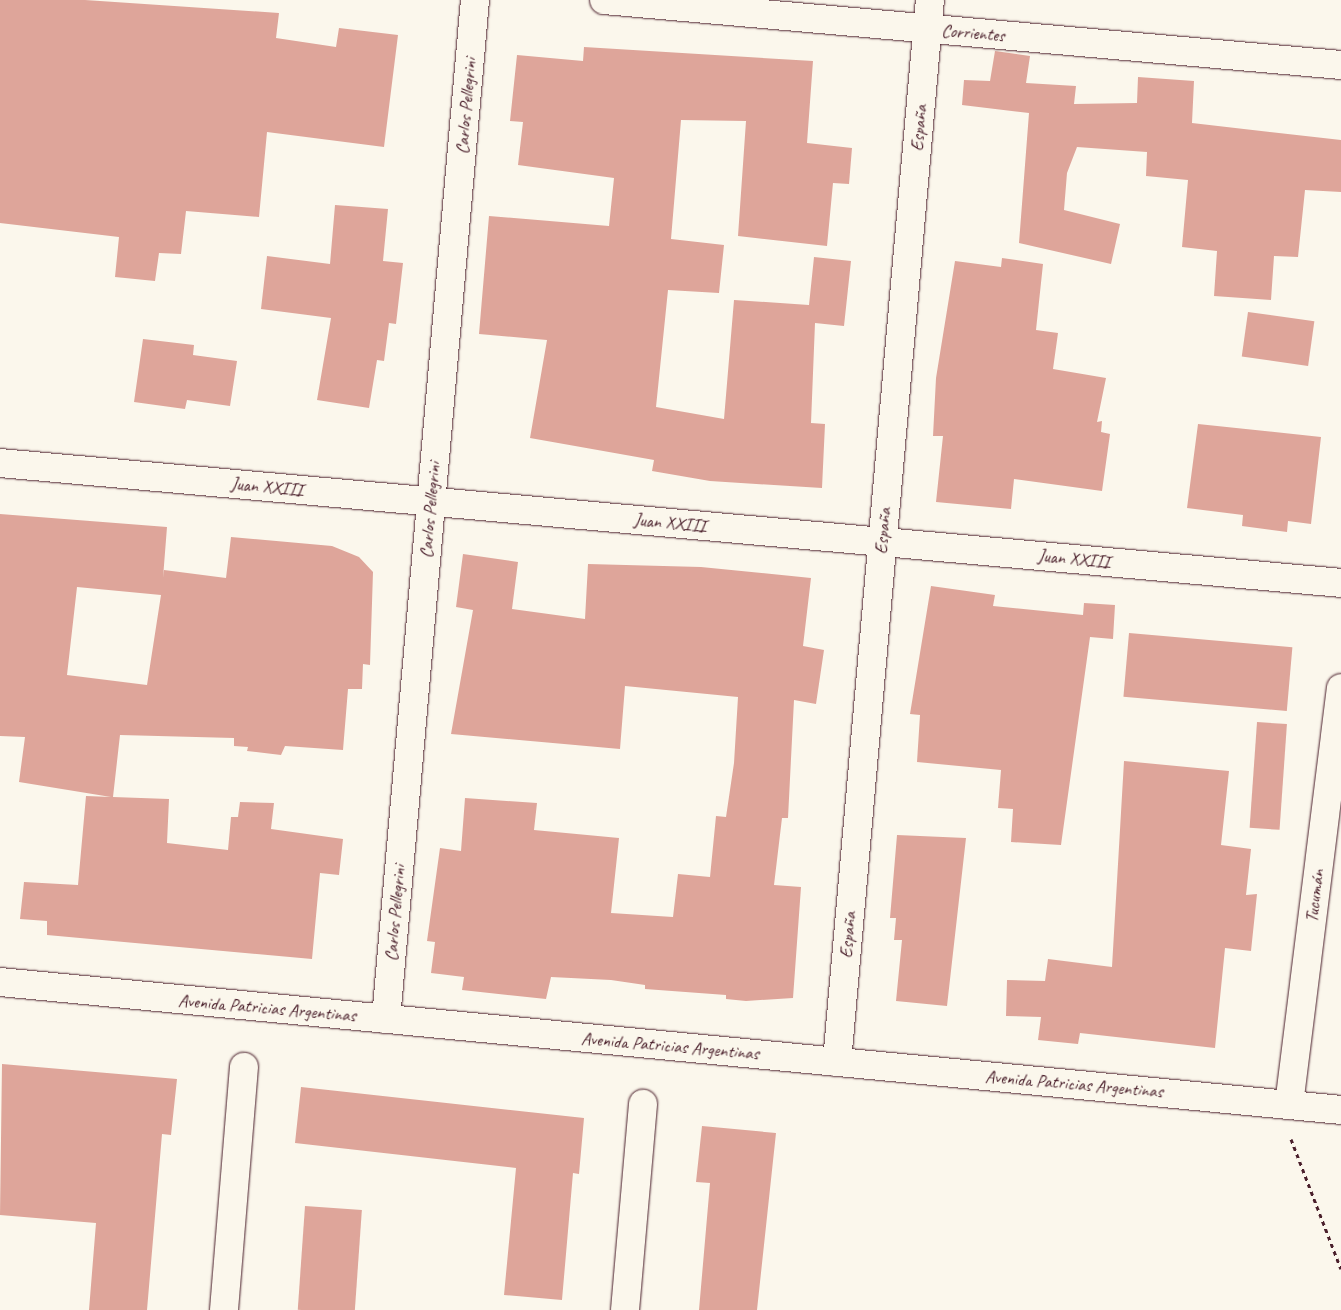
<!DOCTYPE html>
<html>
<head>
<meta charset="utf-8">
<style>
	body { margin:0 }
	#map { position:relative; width:1341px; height:1310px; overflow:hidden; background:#fbf7ec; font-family:Caveat,sans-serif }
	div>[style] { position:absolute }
	.building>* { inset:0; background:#dea59a; transform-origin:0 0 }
	.path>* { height:3px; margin-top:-1.5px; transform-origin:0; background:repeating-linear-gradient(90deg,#4a1f2b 0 4px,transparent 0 8px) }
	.roads { filter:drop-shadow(0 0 1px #4a1f2b) drop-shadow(0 0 1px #4a1f2b) }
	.minor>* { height:28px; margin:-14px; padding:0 14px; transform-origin:14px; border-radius:14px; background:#fbf7ec }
	.tertiary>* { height:28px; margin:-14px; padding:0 14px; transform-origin:14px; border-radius:14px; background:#fbf7ec }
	span { translate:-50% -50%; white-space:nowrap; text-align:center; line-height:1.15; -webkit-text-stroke:4px #fbf7ec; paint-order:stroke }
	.street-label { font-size:18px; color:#4a1f2b }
</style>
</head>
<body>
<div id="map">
	<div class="building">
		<i style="clip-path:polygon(0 0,85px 0,279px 13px,276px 38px,336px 47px,339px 28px,398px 35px,384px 147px,267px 132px,259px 217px,186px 211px,181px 254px,159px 253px,155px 281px,115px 277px,119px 237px,0 223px)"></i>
		<i style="clip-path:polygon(584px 47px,813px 61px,807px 143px,852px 148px,849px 184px,833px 183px,827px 246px,738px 236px,746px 121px,681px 120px,671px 239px,724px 245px,719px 293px,668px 290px,656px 407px,724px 419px,734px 300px,809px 305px,814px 257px,851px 261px,844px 326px,815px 323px,811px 423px,825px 424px,822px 488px,710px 481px,652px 471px,654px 460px,530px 438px,547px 340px,479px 334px,489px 216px,609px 226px,614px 178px,518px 165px,523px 122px,510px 121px,517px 55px,583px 61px)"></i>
		<i style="clip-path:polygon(995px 51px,1030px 56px,1026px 83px,1076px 86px,1074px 104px,1137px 103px,1138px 77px,1194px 81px,1192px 123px,1341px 140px,1341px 192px,1305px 190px,1298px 257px,1274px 256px,1271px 300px,1214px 296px,1217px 251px,1182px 247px,1188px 180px,1146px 176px,1147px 152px,1077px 147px,1067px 173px,1064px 210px,1120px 224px,1111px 264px,1019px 243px,1029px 113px,962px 105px,964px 80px,990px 81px)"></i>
		<i style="clip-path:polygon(335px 205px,388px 209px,383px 261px,403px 263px,396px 324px,389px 323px,384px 361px,377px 360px,369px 408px,317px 400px,331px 318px,261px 309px,267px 256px,330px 264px)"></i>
		<i style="clip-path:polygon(1002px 258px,1043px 264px,1036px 330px,1058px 333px,1053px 369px,1106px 378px,1097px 422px,1102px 421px,1101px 432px,1110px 434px,1102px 491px,1014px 479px,1011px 509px,936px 502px,943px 436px,933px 436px,936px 378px,955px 261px,1001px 267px)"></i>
		<i style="left:1248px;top:312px;width:67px;height:45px;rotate:8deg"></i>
		<i style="clip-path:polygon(143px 339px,194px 345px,193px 355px,237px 361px,230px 406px,187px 400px,185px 409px,134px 402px)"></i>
		<i style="clip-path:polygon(1198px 424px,1321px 437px,1311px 524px,1288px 521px,1287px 532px,1242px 526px,1243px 515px,1187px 508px)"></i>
		<i style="clip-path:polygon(evenodd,0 514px,167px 527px,163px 578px,164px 570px,226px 578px,231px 537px,332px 546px,359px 557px,373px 572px,370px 665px,363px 664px,362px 689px,348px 689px,343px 750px,285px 746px,281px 755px,247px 751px,248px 747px,234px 746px,234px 738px,120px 735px,113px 797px,169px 799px,167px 843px,228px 850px,231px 817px,238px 817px,240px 802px,274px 803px,271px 829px,343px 839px,339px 875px,320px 873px,312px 959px,47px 935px,47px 921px,20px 919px,24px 882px,78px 885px,86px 796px,111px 797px,19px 782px,25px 737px,0 736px,0 514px,77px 587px,161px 595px,147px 685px,67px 675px,77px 587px)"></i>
		<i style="clip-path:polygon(463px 554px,518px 562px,512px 609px,585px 619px,588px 564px,701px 567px,811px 578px,803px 646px,824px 650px,816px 704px,794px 700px,788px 818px,782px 818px,774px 885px,801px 887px,793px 998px,746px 1001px,726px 999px,726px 995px,645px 989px,645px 985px,611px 980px,551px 977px,546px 999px,462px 990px,464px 977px,431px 973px,435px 942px,427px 941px,440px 848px,461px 851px,465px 798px,537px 803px,534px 830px,619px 838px,611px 913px,673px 917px,678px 874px,710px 877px,716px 816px,726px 817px,734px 763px,738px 697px,625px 686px,620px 749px,451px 734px,473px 610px,456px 607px)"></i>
		<i style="clip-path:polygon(931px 586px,995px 595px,993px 606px,1083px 615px,1084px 603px,1115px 605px,1113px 639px,1090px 637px,1061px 845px,1011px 842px,1013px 809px,998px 808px,1001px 770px,917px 762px,920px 715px,910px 714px)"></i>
		<i style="left:1129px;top:633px;width:164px;height:64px;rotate:5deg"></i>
		<i style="left:1257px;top:722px;width:30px;height:106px;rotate:4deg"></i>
		<i style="clip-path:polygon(1124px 761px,1229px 771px,1221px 845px,1251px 849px,1246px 895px,1257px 894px,1251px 951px,1225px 948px,1215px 1048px,1080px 1033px,1078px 1044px,1038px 1040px,1041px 1017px,1006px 1016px,1007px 980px,1045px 981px,1048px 959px,1112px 967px)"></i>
		<i style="clip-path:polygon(897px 835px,966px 838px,947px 1006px,896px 1001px,902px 940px,894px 940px,896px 918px,890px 918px)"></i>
		<i style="clip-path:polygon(2px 1064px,177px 1079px,171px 1135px,162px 1134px,147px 1310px,89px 1310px,96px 1223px,0 1215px)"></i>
		<i style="clip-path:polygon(301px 1087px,584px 1118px,579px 1174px,573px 1173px,562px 1300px,504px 1295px,516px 1168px,295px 1143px)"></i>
		<i style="clip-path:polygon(702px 1126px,776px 1133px,757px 1310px,699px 1310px,710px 1183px,696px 1182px)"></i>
		<i style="left:305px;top:1206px;width:57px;height:104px;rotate:4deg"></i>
	</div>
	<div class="path">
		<i style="left:1291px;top:1139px;width:139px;rotate:69deg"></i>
	</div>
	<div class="roads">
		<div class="minor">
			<i style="left:604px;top:0;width:740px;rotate:5.04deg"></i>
			<i style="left:0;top:463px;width:1346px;rotate:5.11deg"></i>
			<i style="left:386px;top:1019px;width:1023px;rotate:-85.01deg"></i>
			<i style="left:837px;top:1062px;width:1066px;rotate:-85deg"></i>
			<i style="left:1289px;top:1105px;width:420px;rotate:-82.9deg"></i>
			<i style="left:224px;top:1310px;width:244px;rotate:-85.3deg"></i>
			<i style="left:625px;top:1310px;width:207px;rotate:-85deg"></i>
		</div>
		<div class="tertiary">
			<i style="left:0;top:982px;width:1347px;rotate:5.45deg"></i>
		</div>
	</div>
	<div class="street-label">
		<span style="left:973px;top:33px;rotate:5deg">Corrientes</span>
		<span style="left:466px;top:106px;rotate:-85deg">Carlos Pellegrini</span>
		<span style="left:919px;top:128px;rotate:-85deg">España</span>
		<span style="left:267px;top:487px;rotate:5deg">Juan XXIII</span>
		<span style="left:430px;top:510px;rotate:-85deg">Carlos Pellegrini</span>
		<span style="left:670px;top:523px;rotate:5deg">Juan XXIII</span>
		<span style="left:883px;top:531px;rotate:-85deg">España</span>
		<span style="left:1074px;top:559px;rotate:5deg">Juan XXIII</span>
		<span style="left:1315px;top:896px;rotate:-83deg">Tucumán</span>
		<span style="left:395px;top:913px;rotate:-85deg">Carlos Pellegrini</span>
		<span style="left:848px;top:935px;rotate:-85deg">España</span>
		<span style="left:267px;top:1008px;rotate:5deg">Avenida Patricias Argentinas</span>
		<span style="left:670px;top:1046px;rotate:5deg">Avenida Patricias Argentinas</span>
		<span style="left:1074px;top:1084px;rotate:5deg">Avenida Patricias Argentinas</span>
	</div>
</div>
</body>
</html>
